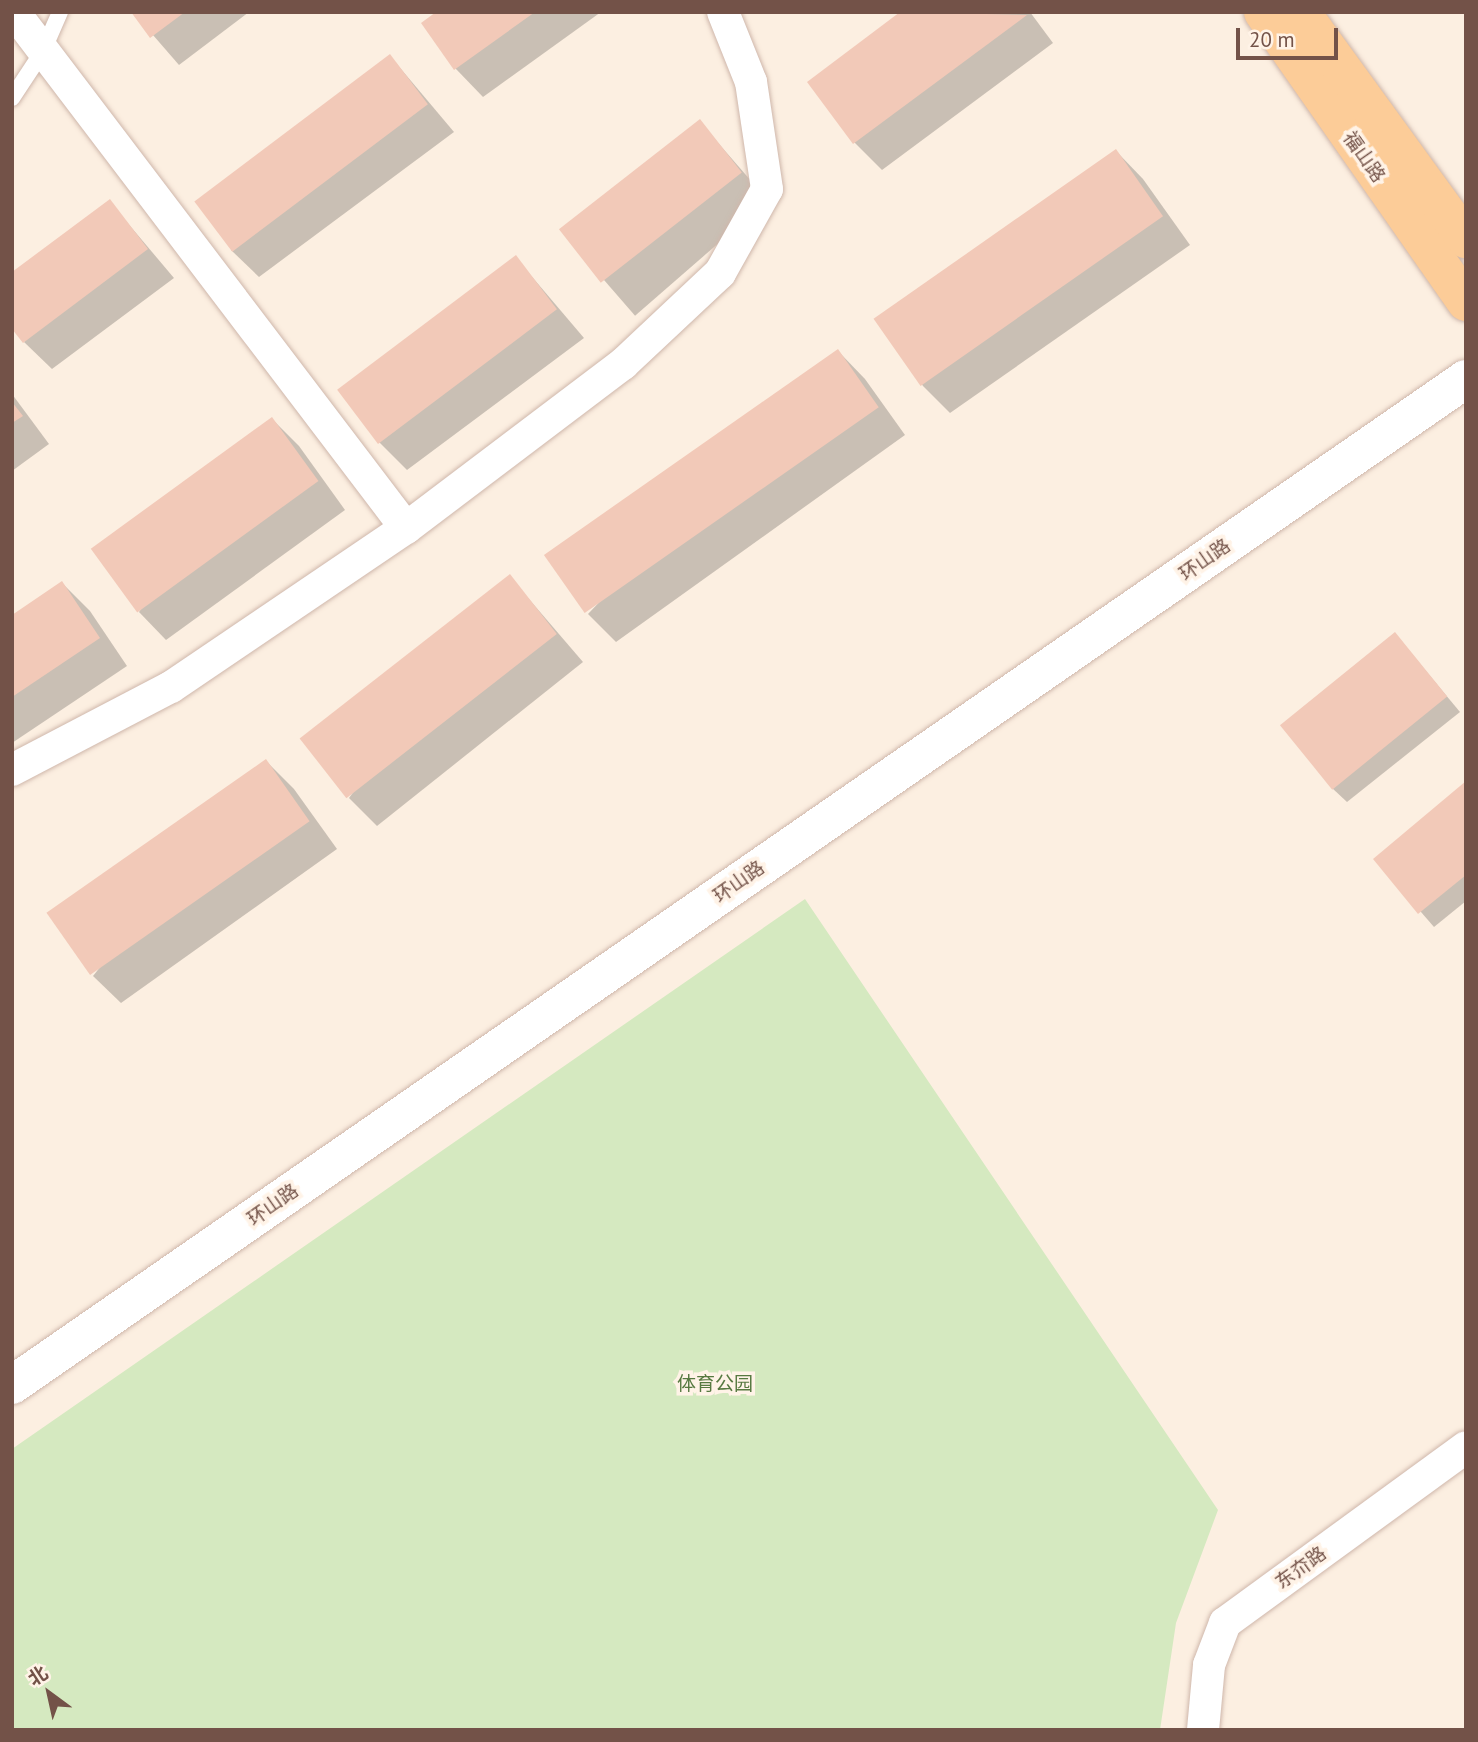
<!DOCTYPE html>
<html>
<head>
<meta charset="utf-8">
<style>
	body { margin:0 }
	#map { position:relative; width:1478px; height:1742px; overflow:hidden; background:#fcefe1; font-family:"PT Sans","Noto Sans SC",sans-serif }
	div>[style] { position:absolute }
	.green>* { inset:0; background:#d5e9c0 }
	.shadow>* { inset:0; background:#0003; transform-origin:0 0 }
	.building>* { inset:0; background:#f2c9b8; transform-origin:0 0 }
	.roads { filter:drop-shadow(0 0 2px #cfb7ab) drop-shadow(0 0 2px #cfb7ab) }
	.lane>* { height:16px; margin:-8px; padding:0 8px; transform-origin:8px; border-radius:8px; background:#fff }
	.street>* { height:32px; margin:-16px; padding:0 16px; transform-origin:16px; border-radius:16px; background:#fff }
	.secondary>* { height:38px; margin:-19px; padding:0 19px; transform-origin:19px; border-radius:19px; background:#fff }
	.primary>* { height:38px; margin:-19px; padding:0 19px; transform-origin:19px; border-radius:19px; background:#fccc98 }
	span { translate:-50% -50%; white-space:nowrap; text-align:center; line-height:1.15; -webkit-text-stroke:7px #fff3e7; paint-order:stroke }
	.street-label { font-size:19px; color:#735248 }
	.park-label { font-size:19px; color:#577940 }
	.frame { position:absolute; inset:0; border:14px solid #735248; pointer-events:none }
	.north { position:absolute; left:14px; top:1658px; width:70px; height:70px; -webkit-text-stroke:5px #fff3e7; paint-order:stroke; rotate:327deg; font-size:19px; font-weight:700; line-height:28px; text-align:center; color:#735248 }
	.north::after { content:''; display:block; margin:auto; width:24px; height:32px; background:#735248; clip-path:polygon(50% 0,100% 100%,50% 72%,0 100%) }
	.scale { position:absolute; left:1236px; top:28px; width:102px; height:32px; box-sizing:border-box; border:4px solid #735248; border-top:0; padding-left:9px; font-size:21px; line-height:24px; white-space:nowrap; color:#735248; -webkit-text-stroke:5px #fff3e7; paint-order:stroke }
</style>
</head>
<body>
<div id="map">
	<div class="green">
		<i style="clip-path:polygon(805px 899px,1218px 1510px,1176px 1623px,1160px 1730px,12px 1730px,12px 1449px)"></i>
	</div>
	<div class="shadow">
		<i style="clip-path:polygon(133px 12px,249px 12px,179px 65px)"></i>
		<i style="clip-path:polygon(439px 12px,601px 12px,483px 97px,456px 69px,423px 24px)"></i>
		<i style="clip-path:polygon(903px 12px,1030px 12px,1053px 43px,882px 170px,854px 142px)"></i>
		<i style="clip-path:polygon(390px 56px,454px 132px,259px 277px,231px 250px)"></i>
		<i style="left:699px;top:121px;width:105px;height:176px;rotate:49deg"></i>
		<i style="clip-path:polygon(1116px 151px,1143px 179px,1190px 245px,950px 413px,923px 386px,876px 320px)"></i>
		<i style="clip-path:polygon(109px 201px,174px 278px,52px 369px,24px 342px)"></i>
		<i style="clip-path:polygon(516px 258px,584px 338px,407px 470px,379px 442px,340px 389px)"></i>
		<i style="clip-path:polygon(838px 351px,865px 379px,905px 435px,616px 642px,588px 614px)"></i>
		<i style="clip-path:polygon(12px 394px,49px 444px,12px 471px)"></i>
		<i style="clip-path:polygon(272px 419px,299px 446px,345px 510px,166px 640px,139px 612px)"></i>
		<i style="clip-path:polygon(510px 577px,583px 662px,377px 826px,349px 798px)"></i>
		<i style="clip-path:polygon(62px 583px,90px 611px,127px 666px,12px 743px,12px 617px)"></i>
		<i style="clip-path:polygon(1395px 634px,1460px 712px,1347px 802px,1332px 788px)"></i>
		<i style="clip-path:polygon(266px 761px,294px 789px,337px 849px,121px 1003px,93px 976px)"></i>
		<i style="clip-path:polygon(1466px 784px,1466px 901px,1434px 927px,1375px 859px)"></i>
	</div>
	<div class="building">
		<i style="clip-path:polygon(131px 12px,185px 12px,150px 38px)"></i>
		<i style="clip-path:polygon(436px 12px,535px 12px,454px 70px,421px 23px)"></i>
		<i style="clip-path:polygon(900px 12px,1027px 15px,853px 144px,807px 82px)"></i>
		<i style="left:390px;top:54px;width:63px;height:245px;rotate:53deg"></i>
		<i style="left:700px;top:119px;width:68px;height:179px;rotate:52deg"></i>
		<i style="left:1116px;top:149px;width:82px;height:296px;rotate:55deg"></i>
		<i style="clip-path:polygon(110px 199px,148px 249px,23px 343px,12px 329px,12px 272px)"></i>
		<i style="left:516px;top:255px;width:68px;height:224px;rotate:53deg"></i>
		<i style="left:838px;top:349px;width:71px;height:359px;rotate:55deg"></i>
		<i style="clip-path:polygon(12px 402px,23px 416px,12px 423px)"></i>
		<i style="left:272px;top:417px;width:79px;height:224px;rotate:54deg"></i>
		<i style="left:510px;top:574px;width:76px;height:267px;rotate:52deg"></i>
		<i style="clip-path:polygon(62px 581px,100px 638px,12px 697px,12px 615px)"></i>
		<i style="left:1395px;top:632px;width:83px;height:148px;rotate:51deg"></i>
		<i style="left:266px;top:759px;width:76px;height:268px;rotate:55deg"></i>
		<i style="clip-path:polygon(1466px 781px,1466px 875px,1418px 914px,1373px 859px)"></i>
	</div>
	<div class="roads">
		<div class="lane">
			<i style="left:12px;top:98px;width:56px;rotate:-56.6deg"></i>
			<i style="left:43px;top:51px;width:43px;rotate:-66.4deg"></i>
		</div>
		<div class="street">
			<i style="left:14px;top:12px;width:648px;rotate:52.78deg"></i>
			<i style="left:12px;top:770px;width:179px;rotate:-27.6deg"></i>
			<i style="left:171px;top:687px;width:284px;rotate:-34.1deg"></i>
			<i style="left:406px;top:528px;width:272px;rotate:-37.1deg"></i>
			<i style="left:623px;top:364px;width:133px;rotate:-43.2deg"></i>
			<i style="left:720px;top:273px;width:96px;rotate:-60.8deg"></i>
			<i style="left:767px;top:189px;width:108px;rotate:-98.5deg"></i>
			<i style="left:751px;top:82px;width:75px;rotate:-111.8deg"></i>
			<i style="left:1203px;top:1730px;width:65px;rotate:-84.7deg"></i>
			<i style="left:1209px;top:1665px;width:45px;rotate:-69.1deg"></i>
			<i style="left:1225px;top:1623px;width:298px;rotate:-36.1deg"></i>
		</div>
		<div class="secondary">
			<i style="left:12px;top:1385px;width:1768px;rotate:-34.68deg"></i>
		</div>
		<div class="primary">
			<i style="left:1263px;top:12px;width:354px;rotate:55deg"></i>
			<i style="left:1301px;top:12px;width:281px;rotate:54deg"></i>
		</div>
	</div>
	<div class="street-label">
		<span style="left:1364px;top:157px;rotate:55deg">福山路</span>
		<span style="left:1205px;top:560px;rotate:-35deg">环山路</span>
		<span style="left:739px;top:882px;rotate:-35deg">环山路</span>
		<span style="left:273px;top:1205px;rotate:-35deg">环山路</span>
		<span style="left:1301px;top:1568px;rotate:-36deg">东夼路</span>
	</div>
	<div class="park-label">
		<span style="left:715px;top:1384px">体育公园</span>
	</div>
	<div class="frame"></div>
	<div class="north">北</div>
	<div class="scale">20 m</div>
</div>
</body>
</html>
